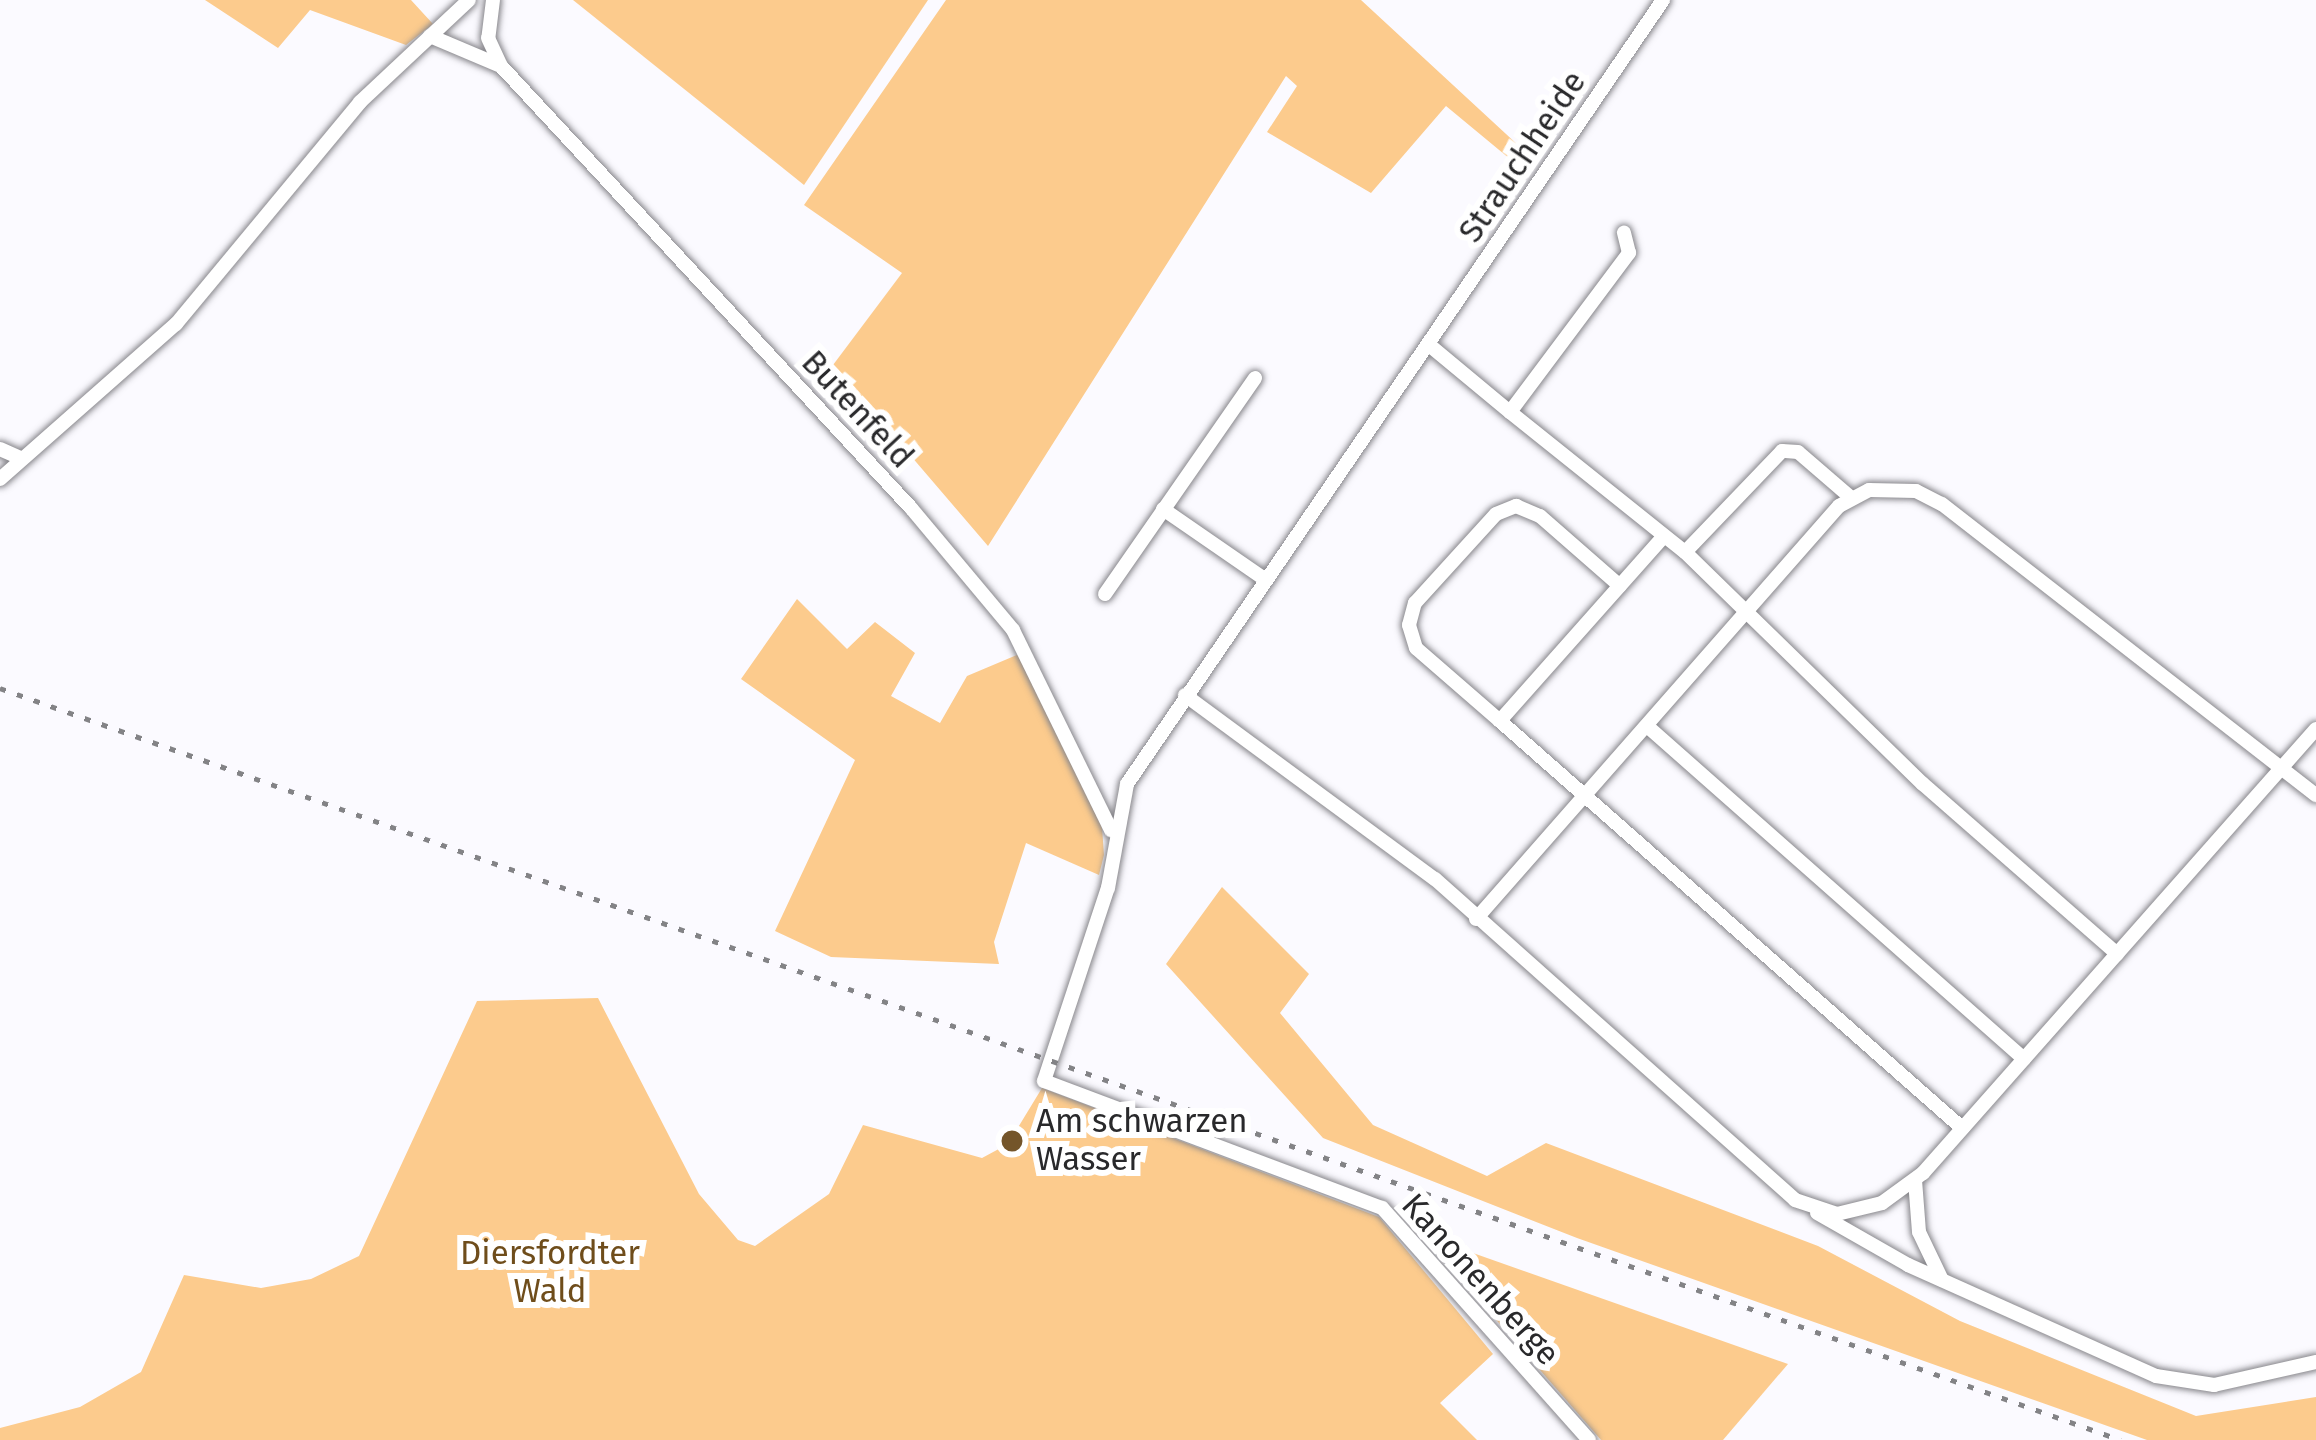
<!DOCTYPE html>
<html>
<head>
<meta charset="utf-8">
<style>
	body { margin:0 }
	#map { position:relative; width:2316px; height:1440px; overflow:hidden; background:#fbfaff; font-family:"Fira Sans",sans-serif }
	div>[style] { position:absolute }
	.green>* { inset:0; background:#fccb8d }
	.roads { filter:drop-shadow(0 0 3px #88878c) drop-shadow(0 0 3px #88878c) }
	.street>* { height:14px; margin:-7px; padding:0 7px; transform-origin:7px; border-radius:7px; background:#fff }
	.rail>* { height:4.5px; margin-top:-2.25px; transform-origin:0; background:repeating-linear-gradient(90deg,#838386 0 6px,transparent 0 18px) }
	.dots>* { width:33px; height:33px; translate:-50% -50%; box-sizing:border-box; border:6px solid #fff; border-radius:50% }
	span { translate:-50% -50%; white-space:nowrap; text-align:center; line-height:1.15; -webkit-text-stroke:12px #fff; paint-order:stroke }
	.street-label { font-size:33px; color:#29292b }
	.poi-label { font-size:33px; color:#29292b }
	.left { translate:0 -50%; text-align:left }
	.park-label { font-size:33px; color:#6f4d1b }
</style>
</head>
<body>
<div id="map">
	<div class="green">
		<i style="clip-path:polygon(205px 0,411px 0,433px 24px,406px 45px,310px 10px,278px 48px)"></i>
		<i style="clip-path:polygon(573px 0,928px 0,804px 185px)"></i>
		<i style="clip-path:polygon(946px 0,1361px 0,1519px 146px,1510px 159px,1446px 106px,1371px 193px,1267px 132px,1297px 86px,1286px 76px,988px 546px,833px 365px,902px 273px,804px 205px)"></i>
		<i style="clip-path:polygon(797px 599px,847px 649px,875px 622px,915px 653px,891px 696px,940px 723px,967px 676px,1019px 654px,1102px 827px,1104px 855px,1099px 875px,1026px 843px,994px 942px,999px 964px,831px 957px,775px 931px,855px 760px,741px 679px)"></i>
		<i style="clip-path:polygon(1222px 887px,1309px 974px,1280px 1013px,1373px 1125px,1487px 1176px,1546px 1143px,1818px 1246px,1960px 1321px,2196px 1416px,2316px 1397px,2316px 1440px,2147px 1440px,1577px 1238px,1323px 1138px,1166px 964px)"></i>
		<i style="clip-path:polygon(598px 998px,699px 1194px,738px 1240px,755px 1246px,829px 1194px,863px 1125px,982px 1158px,1008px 1144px,1042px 1088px,1379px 1217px,1493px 1354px,1440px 1403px,1477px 1440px,0 1440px,0 1428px,80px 1407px,141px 1372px,184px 1275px,261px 1288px,311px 1279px,359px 1256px,477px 1001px)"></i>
		<i style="clip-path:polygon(1422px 1235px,1788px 1364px,1723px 1440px,1601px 1440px)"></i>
	</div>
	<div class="roads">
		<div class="street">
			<i style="left:493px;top:0;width:38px;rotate:97deg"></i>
			<i style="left:488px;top:38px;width:31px;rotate:65deg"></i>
			<i style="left:501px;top:66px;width:603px;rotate:47.15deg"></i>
			<i style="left:911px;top:508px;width:159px;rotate:50.1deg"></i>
			<i style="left:1013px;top:630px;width:223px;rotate:63.9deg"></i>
			<i style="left:430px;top:36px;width:77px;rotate:22.9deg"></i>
			<i style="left:1428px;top:344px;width:107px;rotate:39.7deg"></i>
			<i style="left:1510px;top:412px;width:199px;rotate:-53.2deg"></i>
			<i style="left:1629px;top:253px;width:21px;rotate:-104deg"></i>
			<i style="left:1510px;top:412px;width:224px;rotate:38.7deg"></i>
			<i style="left:0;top:449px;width:22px;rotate:24deg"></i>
			<i style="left:0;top:479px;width:235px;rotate:-41.4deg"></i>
			<i style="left:176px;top:324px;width:288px;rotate:-50.3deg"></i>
			<i style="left:360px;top:102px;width:149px;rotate:-43.1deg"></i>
			<i style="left:1849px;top:496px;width:67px;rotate:-139.2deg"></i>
			<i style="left:1798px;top:452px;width:16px;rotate:-176deg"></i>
			<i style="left:1782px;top:451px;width:140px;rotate:133.8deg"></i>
			<i style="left:1685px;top:552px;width:332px;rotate:44.3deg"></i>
			<i style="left:1923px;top:784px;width:258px;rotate:41.2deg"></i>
			<i style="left:1163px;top:509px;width:125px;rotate:34.6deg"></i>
			<i style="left:1664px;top:536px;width:247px;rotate:131.6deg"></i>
			<i style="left:1500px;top:721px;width:616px;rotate:41.38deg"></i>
			<i style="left:1105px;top:594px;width:263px;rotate:-55.2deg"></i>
			<i style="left:1185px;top:695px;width:310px;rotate:36.4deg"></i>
			<i style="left:1435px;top:879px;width:482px;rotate:41.7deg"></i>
			<i style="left:1795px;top:1200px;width:44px;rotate:18.4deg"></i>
			<i style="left:1837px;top:1214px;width:46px;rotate:-13.7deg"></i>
			<i style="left:1882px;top:1203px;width:51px;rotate:-36.2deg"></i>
			<i style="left:1923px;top:1173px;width:593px;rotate:-48.49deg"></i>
			<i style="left:1500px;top:721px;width:111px;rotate:-139deg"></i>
			<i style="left:1416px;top:648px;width:24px;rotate:-107deg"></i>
			<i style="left:1409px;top:625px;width:23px;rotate:-75deg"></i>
			<i style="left:1415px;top:603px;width:120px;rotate:-47.7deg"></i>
			<i style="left:1496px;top:514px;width:22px;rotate:-22deg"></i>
			<i style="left:1516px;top:506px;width:26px;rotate:23deg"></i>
			<i style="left:1540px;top:516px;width:106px;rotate:41.2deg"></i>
			<i style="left:1647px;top:726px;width:503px;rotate:41.45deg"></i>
			<i style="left:1476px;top:919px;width:550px;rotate:-48.69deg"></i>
			<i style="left:1839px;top:506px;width:34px;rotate:-28deg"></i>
			<i style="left:1869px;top:490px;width:47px;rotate:1.2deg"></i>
			<i style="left:1916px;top:491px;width:29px;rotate:27deg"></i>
			<i style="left:1942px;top:504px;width:474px;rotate:37.9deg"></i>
			<i style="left:1915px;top:1180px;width:52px;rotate:85.6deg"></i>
			<i style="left:1919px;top:1232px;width:53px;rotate:64.4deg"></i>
			<i style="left:1817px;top:1213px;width:105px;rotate:29.7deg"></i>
			<i style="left:1908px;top:1265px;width:272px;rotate:24.1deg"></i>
			<i style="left:2156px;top:1376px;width:59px;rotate:8.8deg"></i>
			<i style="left:2214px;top:1385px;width:105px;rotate:-12.7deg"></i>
			<i style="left:1589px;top:1440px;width:311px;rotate:-131.7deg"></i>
			<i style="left:1382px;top:1208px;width:361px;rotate:-159.4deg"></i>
			<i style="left:1044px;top:1081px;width:203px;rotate:-71.7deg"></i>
			<i style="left:1108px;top:888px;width:106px;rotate:-79.6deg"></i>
			<i style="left:1127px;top:784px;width:950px;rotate:-55.64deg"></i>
		</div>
	</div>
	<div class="rail">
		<i style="left:0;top:688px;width:2250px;rotate:19.52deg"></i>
	</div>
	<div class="dots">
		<i style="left:1012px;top:1141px;background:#74552a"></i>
	</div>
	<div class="street-label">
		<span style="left:1523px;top:157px;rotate:-56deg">Strauchheide</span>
		<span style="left:857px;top:410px;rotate:47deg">Butenfeld</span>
		<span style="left:1480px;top:1280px;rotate:48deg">Kanonenberge</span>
	</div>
	<div class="poi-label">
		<span class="left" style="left:1036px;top:1141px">Am schwarzen<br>Wasser</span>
	</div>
	<div class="park-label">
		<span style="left:550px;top:1273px">Diersfordter<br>Wald</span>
	</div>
</div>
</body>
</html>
